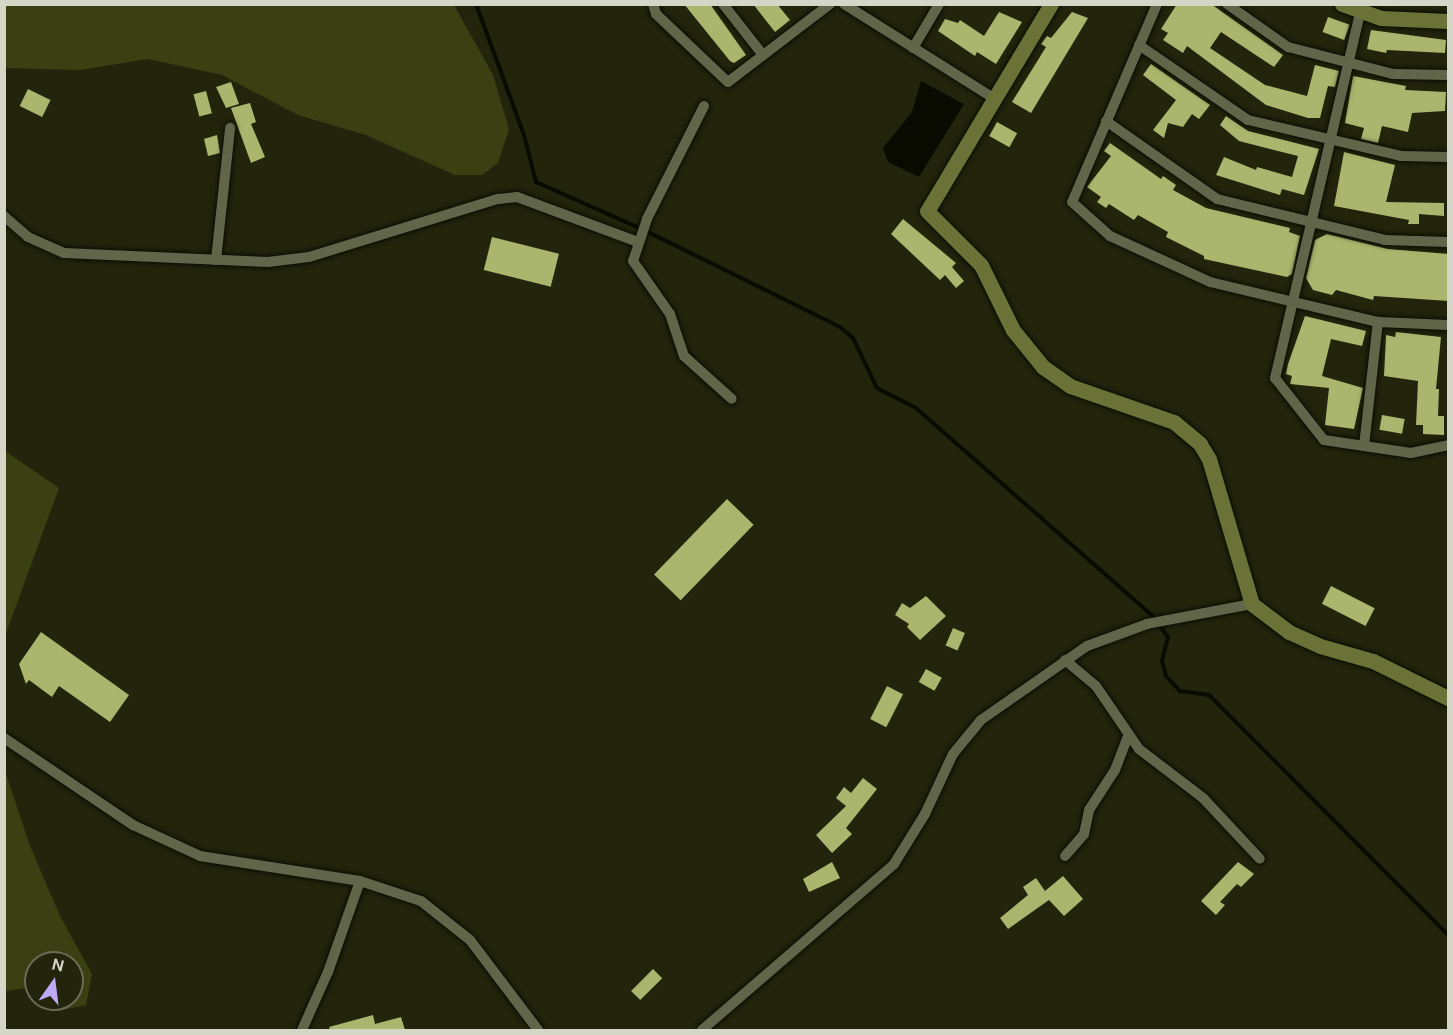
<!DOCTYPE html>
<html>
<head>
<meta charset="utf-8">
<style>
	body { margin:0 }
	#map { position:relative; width:1453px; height:1035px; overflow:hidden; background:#22250c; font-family:"DM Sans",sans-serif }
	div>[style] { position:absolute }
	.green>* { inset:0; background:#3a4011 }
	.water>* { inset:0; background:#090b00 }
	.stream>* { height:4px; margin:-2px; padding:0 2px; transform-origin:2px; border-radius:2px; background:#090b00 }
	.building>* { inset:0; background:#aab56e; transform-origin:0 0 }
	.roads { filter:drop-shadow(0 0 2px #0b0e00) drop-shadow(0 0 2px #0b0e00) }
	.street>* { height:10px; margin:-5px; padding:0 5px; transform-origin:5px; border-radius:5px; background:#61654a }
	.secondary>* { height:15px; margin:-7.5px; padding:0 7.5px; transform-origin:7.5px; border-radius:7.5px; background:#6b7237 }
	span { translate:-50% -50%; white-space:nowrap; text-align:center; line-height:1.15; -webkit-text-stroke:6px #22250c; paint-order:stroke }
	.frame { position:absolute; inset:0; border:6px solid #d4d7c8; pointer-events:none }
	.north { position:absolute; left:24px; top:951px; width:60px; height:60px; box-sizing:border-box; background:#22250c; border:2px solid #696c57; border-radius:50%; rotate:14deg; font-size:16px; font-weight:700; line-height:24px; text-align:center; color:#d4d7c8 }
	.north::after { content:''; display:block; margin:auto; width:21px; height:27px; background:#bda9f5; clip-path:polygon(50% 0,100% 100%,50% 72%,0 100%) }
</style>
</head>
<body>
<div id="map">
	<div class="green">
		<i style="clip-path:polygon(5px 4px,454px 5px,493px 75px,509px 129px,498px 163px,482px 175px,455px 175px,366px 135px,298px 115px,222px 75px,148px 59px,80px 70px,5px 68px)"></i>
		<i style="clip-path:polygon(5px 451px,59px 488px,5px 636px)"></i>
		<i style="clip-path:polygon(4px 768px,30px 846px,60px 916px,92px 974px,86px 1005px,58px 1011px,41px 999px,72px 999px,72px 963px,36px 963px,36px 995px,26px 988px,5px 991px)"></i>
	</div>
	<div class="water">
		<i style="clip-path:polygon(921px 81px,964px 104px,919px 177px,888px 162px,883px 148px,912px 112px)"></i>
	</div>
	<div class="stream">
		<i style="left:476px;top:4px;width:140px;rotate:69.9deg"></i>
		<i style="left:524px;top:135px;width:49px;rotate:75.7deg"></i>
		<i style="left:536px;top:182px;width:120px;rotate:24deg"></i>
		<i style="left:646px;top:231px;width:216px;rotate:26.3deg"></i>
		<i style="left:840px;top:327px;width:17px;rotate:40deg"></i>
		<i style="left:853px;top:338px;width:55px;rotate:64.4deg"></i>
		<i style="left:877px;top:388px;width:44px;rotate:27.1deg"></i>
		<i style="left:916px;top:408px;width:314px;rotate:41.3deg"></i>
		<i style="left:1152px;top:615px;width:27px;rotate:54deg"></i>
		<i style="left:1168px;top:637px;width:25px;rotate:104deg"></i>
		<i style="left:1162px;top:661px;width:16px;rotate:75deg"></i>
		<i style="left:1166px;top:676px;width:21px;rotate:47deg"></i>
		<i style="left:1180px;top:691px;width:29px;rotate:8deg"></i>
		<i style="left:1209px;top:695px;width:339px;rotate:45.1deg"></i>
	</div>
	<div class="building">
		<i style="clip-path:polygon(684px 4px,710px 4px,746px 55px,734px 63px,730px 61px)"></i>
		<i style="clip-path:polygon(753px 4px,777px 4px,790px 20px,775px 32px)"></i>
		<i style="clip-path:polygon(1177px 4px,1211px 4px,1283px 55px,1274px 67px,1221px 32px,1210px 48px,1265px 85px,1307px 96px,1315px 65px,1339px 71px,1335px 87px,1328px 86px,1320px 118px,1308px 118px,1266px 105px,1187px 46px,1183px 53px,1163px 40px,1168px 33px,1161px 29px)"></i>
		<i style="clip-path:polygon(999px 12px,1022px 22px,996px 64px,977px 52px,975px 56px,938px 31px,945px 19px,958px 23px,960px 20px,984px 36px)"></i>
		<i style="clip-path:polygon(1072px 12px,1088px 18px,1031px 113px,1012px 102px,1046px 47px,1041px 44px,1047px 36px,1051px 38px)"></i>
		<i style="left:1328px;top:17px;width:23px;height:16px;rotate:20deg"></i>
		<i style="clip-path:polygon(1371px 30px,1446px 40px,1445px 53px,1387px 50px,1386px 53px,1367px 49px)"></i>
		<i style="clip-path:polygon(1151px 64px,1210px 105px,1199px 119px,1192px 114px,1183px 127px,1168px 123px,1164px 138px,1153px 130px,1176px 100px,1143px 75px)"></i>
		<i style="clip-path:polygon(1353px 76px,1406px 86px,1405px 90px,1446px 92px,1445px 111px,1412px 113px,1408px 132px,1382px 126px,1378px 143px,1361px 139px,1364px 128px,1345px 123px)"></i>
		<i style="clip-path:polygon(231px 82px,239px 104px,226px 108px,216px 87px)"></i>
		<i style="left:28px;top:89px;width:25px;height:19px;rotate:26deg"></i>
		<i style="left:206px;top:91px;width:23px;height:13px;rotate:75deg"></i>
		<i style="clip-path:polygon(250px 103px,256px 122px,251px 124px,265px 157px,251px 163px,231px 108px)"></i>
		<i style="clip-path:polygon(1226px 116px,1248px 131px,1319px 149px,1304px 195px,1282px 189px,1280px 195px,1216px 175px,1224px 157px,1256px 170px,1257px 167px,1292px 177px,1298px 156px,1239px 141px,1220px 125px)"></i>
		<i style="left:997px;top:122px;width:23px;height:16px;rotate:29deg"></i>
		<i style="clip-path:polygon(217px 135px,220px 153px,208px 156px,204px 139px)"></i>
		<i style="clip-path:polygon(1110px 143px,1161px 179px,1163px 176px,1176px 185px,1173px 190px,1206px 208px,1290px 228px,1289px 232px,1300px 236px,1292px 274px,1287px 277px,1204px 259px,1204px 256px,1166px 237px,1168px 232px,1138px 215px,1134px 220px,1109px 204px,1106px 208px,1097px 202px,1101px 197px,1087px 187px,1111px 156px,1104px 151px)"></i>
		<i style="clip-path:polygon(1344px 152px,1395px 165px,1386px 202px,1444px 203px,1444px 216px,1419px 214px,1419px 224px,1408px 224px,1409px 220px,1334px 206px)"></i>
		<i style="clip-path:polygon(903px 219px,956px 263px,952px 267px,964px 281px,956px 288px,945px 275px,940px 280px,891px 234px)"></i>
		<i style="clip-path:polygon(1327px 234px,1388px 249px,1449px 254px,1449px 301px,1374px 296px,1373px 300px,1336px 290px,1332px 295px,1313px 290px,1306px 278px,1315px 240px)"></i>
		<i style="left:492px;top:237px;width:69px;height:34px;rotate:14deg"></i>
		<i style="clip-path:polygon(1305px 316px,1366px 331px,1362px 346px,1331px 339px,1322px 376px,1363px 388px,1354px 429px,1325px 425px,1329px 388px,1290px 384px,1292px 376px,1286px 374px,1288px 364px)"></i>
		<i style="clip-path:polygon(1396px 332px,1441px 337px,1436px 389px,1439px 389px,1438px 416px,1444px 416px,1444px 435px,1423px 434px,1423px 425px,1416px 425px,1418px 381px,1384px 376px,1386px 335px,1395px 337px)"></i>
		<i style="left:1382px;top:415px;width:23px;height:15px;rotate:10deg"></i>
		<i style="left:727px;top:499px;width:37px;height:105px;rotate:44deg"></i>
		<i style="left:1331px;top:586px;width:49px;height:20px;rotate:27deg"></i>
		<i style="clip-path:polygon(926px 596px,946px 616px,920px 640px,907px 627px,909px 624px,895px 615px,902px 603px,910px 608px)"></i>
		<i style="left:953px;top:628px;width:13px;height:19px;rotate:23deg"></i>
		<i style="clip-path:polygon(41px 632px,129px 695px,110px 722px,59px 686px,52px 697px,29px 680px,26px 684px,19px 664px)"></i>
		<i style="left:926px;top:669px;width:18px;height:15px;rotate:29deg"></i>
		<i style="left:887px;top:686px;width:18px;height:37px;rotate:27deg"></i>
		<i style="clip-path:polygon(863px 778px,877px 789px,846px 828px,852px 834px,832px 853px,816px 835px,846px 806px,836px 798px,844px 787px,851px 793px)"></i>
		<i style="clip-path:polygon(832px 862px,840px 878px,809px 892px,803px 879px)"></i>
		<i style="clip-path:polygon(1238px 862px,1254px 874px,1241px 887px,1237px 884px,1220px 902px,1225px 905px,1216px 915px,1201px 901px)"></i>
		<i style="clip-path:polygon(1063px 876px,1083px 899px,1064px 916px,1049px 900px,1008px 929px,1000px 918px,1028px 895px,1023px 887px,1036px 878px,1045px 891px)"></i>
		<i style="left:653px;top:969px;width:13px;height:31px;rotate:45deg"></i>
		<i style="clip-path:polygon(373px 1015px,375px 1024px,401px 1017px,405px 1030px,330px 1030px,329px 1027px)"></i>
	</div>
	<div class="roads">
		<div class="street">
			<i style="left:653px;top:4px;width:10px;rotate:73deg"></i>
			<i style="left:656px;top:14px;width:99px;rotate:43.4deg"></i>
			<i style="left:728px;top:82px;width:128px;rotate:-37.4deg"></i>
			<i style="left:723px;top:4px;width:65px;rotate:51.9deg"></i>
			<i style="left:844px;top:4px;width:176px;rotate:32.2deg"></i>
			<i style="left:1157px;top:4px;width:215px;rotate:113.2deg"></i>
			<i style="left:1072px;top:202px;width:51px;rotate:41.8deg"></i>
			<i style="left:1110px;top:236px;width:110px;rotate:24.7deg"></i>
			<i style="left:1210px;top:282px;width:173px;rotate:13.4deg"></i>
			<i style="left:1378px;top:322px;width:70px;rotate:2.5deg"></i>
			<i style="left:1227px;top:4px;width:75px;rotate:35.2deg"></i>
			<i style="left:1288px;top:47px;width:108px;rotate:14.4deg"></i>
			<i style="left:1393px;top:74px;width:55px;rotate:1deg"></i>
			<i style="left:1360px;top:13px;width:375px;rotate:103.1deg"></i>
			<i style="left:1275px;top:378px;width:79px;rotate:51.7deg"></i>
			<i style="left:1324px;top:440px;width:88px;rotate:8.5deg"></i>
			<i style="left:1411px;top:453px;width:38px;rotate:-12deg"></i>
			<i style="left:1139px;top:45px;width:132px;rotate:34.5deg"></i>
			<i style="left:1248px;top:120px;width:157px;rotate:13.2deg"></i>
			<i style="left:1401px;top:156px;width:47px;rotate:1.2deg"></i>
			<i style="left:913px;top:48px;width:51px;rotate:-59.4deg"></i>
			<i style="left:704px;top:106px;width:127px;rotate:116.8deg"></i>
			<i style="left:647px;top:219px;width:44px;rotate:108.4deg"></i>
			<i style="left:633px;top:261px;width:65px;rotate:55.1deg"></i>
			<i style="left:670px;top:314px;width:44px;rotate:71.6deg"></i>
			<i style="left:684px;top:356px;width:64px;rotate:41.9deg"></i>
			<i style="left:1106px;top:121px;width:136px;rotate:35.1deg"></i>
			<i style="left:1217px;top:199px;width:173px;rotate:13.7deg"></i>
			<i style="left:1385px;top:240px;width:63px;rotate:1.8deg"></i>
			<i style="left:4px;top:216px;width:32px;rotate:41deg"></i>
			<i style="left:28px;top:237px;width:39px;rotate:24deg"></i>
			<i style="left:64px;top:253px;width:204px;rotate:2.5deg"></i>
			<i style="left:268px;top:262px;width:41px;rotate:-7deg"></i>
			<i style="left:309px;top:257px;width:198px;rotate:-17.1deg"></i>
			<i style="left:498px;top:199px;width:19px;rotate:-6deg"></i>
			<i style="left:517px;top:197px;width:129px;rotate:20.4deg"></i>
			<i style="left:216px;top:260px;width:133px;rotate:-83.9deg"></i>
			<i style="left:1364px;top:446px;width:125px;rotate:-83.6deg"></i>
			<i style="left:1065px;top:660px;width:40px;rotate:40deg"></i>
			<i style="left:1096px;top:686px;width:76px;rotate:55.7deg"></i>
			<i style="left:1139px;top:749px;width:81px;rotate:37.4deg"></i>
			<i style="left:1203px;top:798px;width:83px;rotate:46.9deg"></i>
			<i style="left:4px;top:738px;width:156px;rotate:34deg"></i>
			<i style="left:133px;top:825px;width:74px;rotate:24.8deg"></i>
			<i style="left:200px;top:856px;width:162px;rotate:8.9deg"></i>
			<i style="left:360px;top:881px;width:64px;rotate:18.2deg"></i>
			<i style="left:421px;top:901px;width:63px;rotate:38.5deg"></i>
			<i style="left:470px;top:940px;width:113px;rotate:52.9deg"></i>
			<i style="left:1065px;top:856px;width:29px;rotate:-49deg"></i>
			<i style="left:1084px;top:834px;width:25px;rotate:-78deg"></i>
			<i style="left:1089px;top:810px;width:48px;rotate:-57deg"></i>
			<i style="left:1115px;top:770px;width:36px;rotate:-69deg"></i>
			<i style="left:302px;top:1030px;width:64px;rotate:-65.9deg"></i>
			<i style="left:328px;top:972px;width:96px;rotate:-70.6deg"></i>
			<i style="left:702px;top:1030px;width:254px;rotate:-40.8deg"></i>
			<i style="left:894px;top:864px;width:59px;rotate:-58.2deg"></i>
			<i style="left:925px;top:814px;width:66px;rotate:-65deg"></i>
			<i style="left:953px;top:754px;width:44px;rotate:-50.5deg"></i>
			<i style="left:981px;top:720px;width:129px;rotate:-34.9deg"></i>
			<i style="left:1087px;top:646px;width:64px;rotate:-20.1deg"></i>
			<i style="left:1147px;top:624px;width:107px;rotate:-10.8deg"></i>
		</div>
		<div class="secondary">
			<i style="left:1051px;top:4px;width:241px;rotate:120.9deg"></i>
			<i style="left:927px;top:211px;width:76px;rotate:45deg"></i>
			<i style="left:981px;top:265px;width:72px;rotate:63.8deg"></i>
			<i style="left:1013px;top:330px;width:48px;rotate:51deg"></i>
			<i style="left:1043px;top:367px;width:33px;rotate:35deg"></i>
			<i style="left:1070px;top:386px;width:110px;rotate:19.1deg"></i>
			<i style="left:1174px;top:422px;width:34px;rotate:40deg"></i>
			<i style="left:1200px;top:444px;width:17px;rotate:59deg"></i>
			<i style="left:1209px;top:459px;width:151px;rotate:73.5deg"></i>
			<i style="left:1252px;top:604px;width:46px;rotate:37.1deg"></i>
			<i style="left:1289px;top:632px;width:34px;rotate:24deg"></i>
			<i style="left:1320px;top:646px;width:55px;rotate:15.8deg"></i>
			<i style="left:1373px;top:661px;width:84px;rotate:26.3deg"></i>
			<i style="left:1342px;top:4px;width:41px;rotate:19.7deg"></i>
			<i style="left:1381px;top:18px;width:67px;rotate:2.6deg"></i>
		</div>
	</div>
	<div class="frame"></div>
	<div class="north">N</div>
</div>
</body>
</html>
